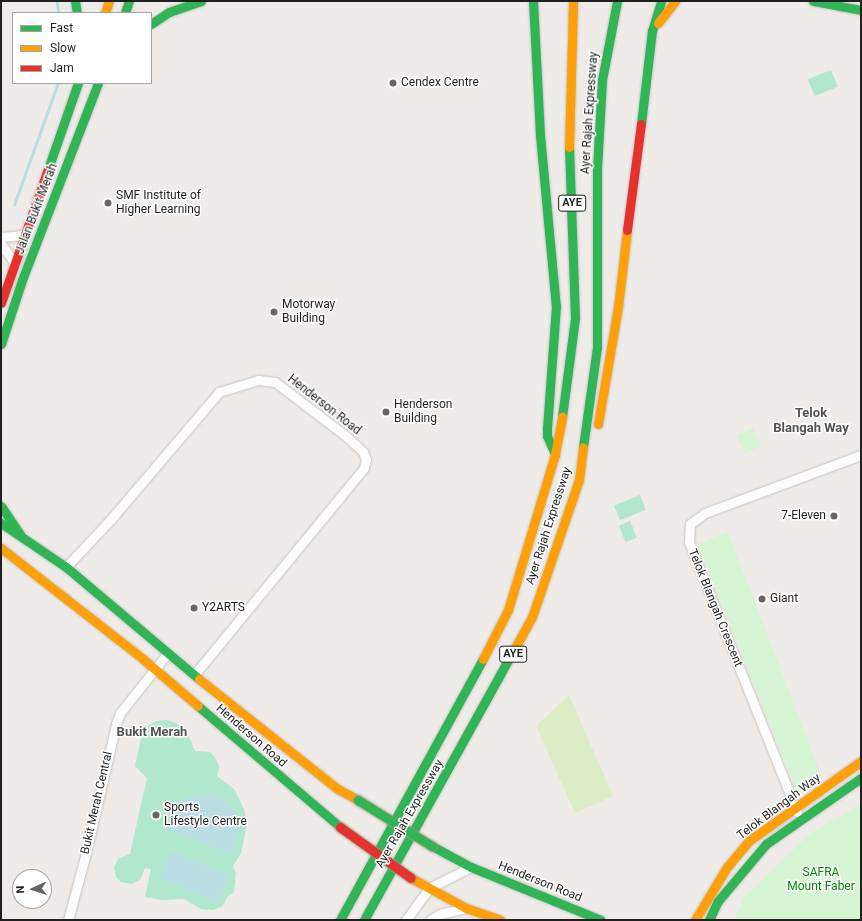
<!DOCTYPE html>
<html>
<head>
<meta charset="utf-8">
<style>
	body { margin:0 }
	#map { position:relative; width:862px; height:921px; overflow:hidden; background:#eeebe8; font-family:Roboto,sans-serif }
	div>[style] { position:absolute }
	.grass>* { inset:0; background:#dcedc5 }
	.park>* { inset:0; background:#d5f5d3; transform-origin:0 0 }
	.pitch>* { inset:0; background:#b0e7cd; transform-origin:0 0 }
	.water>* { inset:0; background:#badce3; transform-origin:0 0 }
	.stream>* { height:2.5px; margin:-1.25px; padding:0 1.25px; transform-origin:1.25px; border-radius:1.25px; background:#badce3 }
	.roads { filter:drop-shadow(0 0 1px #c6c5c4) drop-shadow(0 0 1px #c6c5c4) }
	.street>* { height:9px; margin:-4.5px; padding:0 4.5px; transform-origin:4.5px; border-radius:4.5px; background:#fcfcfc }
	.fast>* { height:9px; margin:-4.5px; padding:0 4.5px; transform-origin:4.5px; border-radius:4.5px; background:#30b455 }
	.slow>* { height:9px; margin:-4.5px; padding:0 4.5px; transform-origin:4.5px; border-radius:4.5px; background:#ff9f0a }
	.jam>* { height:9px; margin:-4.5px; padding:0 4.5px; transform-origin:4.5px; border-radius:4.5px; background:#e5322d }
	.bridges { filter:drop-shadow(0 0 1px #98987e) drop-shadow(0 0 1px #98987e) }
	.fast-bridge>* { height:9px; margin:-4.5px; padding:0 4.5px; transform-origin:4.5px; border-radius:4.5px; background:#30b455 }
	.jam-bridge>* { height:9px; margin:-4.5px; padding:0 4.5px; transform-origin:4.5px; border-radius:4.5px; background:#e5322d }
	.dots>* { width:11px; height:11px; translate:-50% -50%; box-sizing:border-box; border:2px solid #fff; border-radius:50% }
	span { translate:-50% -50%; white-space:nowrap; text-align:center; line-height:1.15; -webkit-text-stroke:3px #fff; paint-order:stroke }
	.shield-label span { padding:1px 3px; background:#fff; border:1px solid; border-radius:3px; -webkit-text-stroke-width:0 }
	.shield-label { font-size:11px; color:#1f1f1f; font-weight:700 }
	.poi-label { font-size:12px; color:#1f1f1f }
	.left { translate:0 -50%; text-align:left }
	.right { translate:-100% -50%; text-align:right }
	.street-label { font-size:12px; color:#1f1f1f }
	.park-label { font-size:12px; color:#048608 }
	.neighbourhood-label { font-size:13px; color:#525252; font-weight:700 }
	.frame { position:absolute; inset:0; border:2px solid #1f1f1f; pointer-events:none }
	.legend { position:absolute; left:12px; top:12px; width:140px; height:72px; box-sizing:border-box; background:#fff; border:1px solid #a5a5a5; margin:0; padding:5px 7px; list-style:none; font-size:12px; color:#1f1f1f }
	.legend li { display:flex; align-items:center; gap:8px; height:20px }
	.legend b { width:20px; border:1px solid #a5a5a5 }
	.north { position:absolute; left:12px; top:869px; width:40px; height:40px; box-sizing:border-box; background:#fff; border:1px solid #a5a5a5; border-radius:50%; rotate:267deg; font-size:11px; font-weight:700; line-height:16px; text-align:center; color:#1f1f1f }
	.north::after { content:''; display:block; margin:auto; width:14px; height:18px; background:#676665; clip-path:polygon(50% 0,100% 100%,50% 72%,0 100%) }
</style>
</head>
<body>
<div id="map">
	<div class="grass">
		<i style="clip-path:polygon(569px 695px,613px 796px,575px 813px,536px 726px)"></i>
	</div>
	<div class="park">
		<i style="left:753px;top:428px;width:20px;height:18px;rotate:66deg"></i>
		<i style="clip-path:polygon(728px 532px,822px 778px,798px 794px,698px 544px)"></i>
		<i style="clip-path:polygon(861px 805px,861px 920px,734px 920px,746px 895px,811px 833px)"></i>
	</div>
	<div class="pitch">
		<i style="left:831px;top:70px;width:18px;height:25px;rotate:68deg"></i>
		<i style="left:640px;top:495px;width:16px;height:28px;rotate:68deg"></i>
		<i style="left:630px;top:521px;width:18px;height:12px;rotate:68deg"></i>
		<i style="clip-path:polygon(167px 720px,176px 723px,187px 732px,195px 751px,210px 752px,215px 757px,219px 766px,217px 776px,234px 789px,244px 809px,247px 824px,241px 853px,233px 866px,236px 873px,234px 892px,227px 897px,223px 906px,213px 910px,201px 909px,184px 899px,162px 900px,145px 897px,151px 869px,145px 868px,140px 880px,132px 884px,121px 882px,116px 877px,114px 867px,118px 859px,130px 854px,147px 778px,135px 766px,143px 729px,156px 721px)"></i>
	</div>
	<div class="water">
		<i style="clip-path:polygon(202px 795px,215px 795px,227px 803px,236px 816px,238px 830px,232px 854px,168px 830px,173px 814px,181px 802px,191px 796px)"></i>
		<i style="left:170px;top:851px;width:64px;height:29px;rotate:22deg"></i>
	</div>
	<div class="stream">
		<i style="left:57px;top:1px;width:12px;rotate:81deg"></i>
		<i style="left:14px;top:205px;width:130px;rotate:-70.2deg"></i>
	</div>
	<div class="roads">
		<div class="street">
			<i style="left:1px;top:237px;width:25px;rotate:-5deg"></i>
			<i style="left:1px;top:244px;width:24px;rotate:54deg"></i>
			<i style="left:66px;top:567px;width:66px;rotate:-46.8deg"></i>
			<i style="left:111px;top:519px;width:167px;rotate:-49.6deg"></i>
			<i style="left:219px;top:392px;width:41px;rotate:-17.1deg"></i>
			<i style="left:258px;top:380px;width:17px;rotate:7deg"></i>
			<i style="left:275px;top:382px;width:89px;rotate:37.3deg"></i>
			<i style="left:346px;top:436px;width:23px;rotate:43deg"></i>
			<i style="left:363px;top:452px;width:8px;rotate:67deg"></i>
			<i style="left:366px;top:459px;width:9px;rotate:103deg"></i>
			<i style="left:364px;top:468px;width:268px;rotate:129.4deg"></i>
			<i style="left:797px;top:812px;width:291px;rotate:-111.8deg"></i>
			<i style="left:689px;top:542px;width:18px;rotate:-87deg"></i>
			<i style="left:690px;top:524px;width:19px;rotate:-36deg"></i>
			<i style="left:705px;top:513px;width:166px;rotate:-20.4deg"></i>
			<i style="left:68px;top:920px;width:69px;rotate:-75deg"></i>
			<i style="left:86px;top:853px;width:132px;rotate:-76.9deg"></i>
			<i style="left:116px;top:724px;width:12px;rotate:-70deg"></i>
			<i style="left:120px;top:713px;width:75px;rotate:-51.5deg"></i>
			<i style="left:406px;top:920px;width:39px;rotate:-54deg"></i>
			<i style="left:429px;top:888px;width:47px;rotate:-26.6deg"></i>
			<i style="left:430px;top:920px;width:12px;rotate:-31deg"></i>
			<i style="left:440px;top:914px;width:27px;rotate:-13deg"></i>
		</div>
		<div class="fast">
			<i style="left:75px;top:1px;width:12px;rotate:81deg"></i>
			<i style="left:533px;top:1px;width:134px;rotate:87deg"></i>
			<i style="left:540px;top:135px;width:172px;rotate:84.7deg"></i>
			<i style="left:556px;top:306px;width:122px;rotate:94.2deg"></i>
			<i style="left:547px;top:428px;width:8px;rotate:90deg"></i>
			<i style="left:547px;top:436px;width:20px;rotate:66deg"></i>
			<i style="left:813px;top:1px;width:49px;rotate:10.6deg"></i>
			<i style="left:125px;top:13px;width:13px;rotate:-72deg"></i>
			<i style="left:151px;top:24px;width:22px;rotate:-34deg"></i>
			<i style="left:169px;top:12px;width:34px;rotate:-19deg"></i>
			<i style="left:641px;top:124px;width:94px;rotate:-83.3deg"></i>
			<i style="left:652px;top:31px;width:31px;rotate:-73deg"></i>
			<i style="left:48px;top:169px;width:91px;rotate:-70.8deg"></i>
			<i style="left:1px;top:344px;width:67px;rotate:-71.8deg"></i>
			<i style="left:22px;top:280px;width:211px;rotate:-68.9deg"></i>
			<i style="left:562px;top:417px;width:100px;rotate:-82.5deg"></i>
			<i style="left:575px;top:318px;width:171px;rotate:-92deg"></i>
			<i style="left:583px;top:447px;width:101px;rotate:-82deg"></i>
			<i style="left:597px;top:347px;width:178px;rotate:-90deg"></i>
			<i style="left:597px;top:169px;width:89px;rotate:-86.8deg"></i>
			<i style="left:602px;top:80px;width:80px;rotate:-79.2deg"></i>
			<i style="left:1px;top:506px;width:34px;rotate:56deg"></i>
			<i style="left:1px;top:523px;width:78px;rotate:34.1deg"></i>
			<i style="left:66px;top:567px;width:174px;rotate:40.1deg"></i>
			<i style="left:198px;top:706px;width:187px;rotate:40.4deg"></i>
			<i style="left:432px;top:846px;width:44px;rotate:28.3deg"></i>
			<i style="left:471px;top:867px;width:140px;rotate:22.2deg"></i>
			<i style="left:340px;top:920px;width:298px;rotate:-61.3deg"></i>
			<i style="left:364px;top:920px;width:301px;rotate:-61deg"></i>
			<i style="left:709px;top:920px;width:21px;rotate:-65deg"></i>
			<i style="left:718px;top:901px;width:75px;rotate:-49.9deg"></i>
			<i style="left:766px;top:844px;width:116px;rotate:-34.8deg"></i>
		</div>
		<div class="slow">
			<i style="left:105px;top:13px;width:13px;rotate:-72deg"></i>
			<i style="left:658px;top:23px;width:28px;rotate:-52deg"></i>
			<i style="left:569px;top:147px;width:146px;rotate:-88.4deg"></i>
			<i style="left:598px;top:424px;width:119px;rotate:-80.3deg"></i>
			<i style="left:618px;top:307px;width:78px;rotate:-83.3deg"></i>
			<i style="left:1px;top:548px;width:180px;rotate:38deg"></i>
			<i style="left:143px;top:659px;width:72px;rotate:40.5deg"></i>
			<i style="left:510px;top:657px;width:46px;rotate:-61.2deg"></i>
			<i style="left:532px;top:617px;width:145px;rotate:-71.1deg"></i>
			<i style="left:579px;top:480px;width:33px;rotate:-83deg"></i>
			<i style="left:483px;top:659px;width:55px;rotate:-63deg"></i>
			<i style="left:508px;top:610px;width:163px;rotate:-73.2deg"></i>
			<i style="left:555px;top:454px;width:38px;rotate:-79deg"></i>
			<i style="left:199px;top:679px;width:177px;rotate:38.4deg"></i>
			<i style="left:338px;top:789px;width:23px;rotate:29deg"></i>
			<i style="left:411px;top:878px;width:63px;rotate:28.6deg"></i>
			<i style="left:466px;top:908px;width:36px;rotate:19deg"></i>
			<i style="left:695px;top:920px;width:62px;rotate:-58.9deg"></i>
			<i style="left:727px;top:867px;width:35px;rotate:-50deg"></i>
			<i style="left:750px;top:840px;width:136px;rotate:-35.4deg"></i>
		</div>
		<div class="jam">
			<i style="left:627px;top:230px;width:107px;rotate:-82.5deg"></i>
			<i style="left:1px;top:303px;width:142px;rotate:-70.7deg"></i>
		</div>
	</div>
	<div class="bridges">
		<div class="fast-bridge">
			<i style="left:358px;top:800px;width:87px;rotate:31.9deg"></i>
		</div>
		<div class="jam-bridge">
			<i style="left:340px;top:827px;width:87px;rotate:35.7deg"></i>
		</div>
	</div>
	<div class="dots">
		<i style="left:393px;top:83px;background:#676665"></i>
		<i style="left:108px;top:203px;background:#676665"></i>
		<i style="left:274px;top:312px;background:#676665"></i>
		<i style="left:386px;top:412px;background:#676665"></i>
		<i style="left:834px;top:516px;background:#676665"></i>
		<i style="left:762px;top:599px;background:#676665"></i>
		<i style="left:194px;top:608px;background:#676665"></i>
		<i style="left:156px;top:815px;background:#676665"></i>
	</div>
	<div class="shield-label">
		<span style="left:572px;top:203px">AYE</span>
		<span style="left:513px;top:654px">AYE</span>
	</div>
	<div class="poi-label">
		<span class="left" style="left:401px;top:83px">Cendex Centre</span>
		<span class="left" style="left:116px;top:203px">SMF Institute of<br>Higher Learning</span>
		<span class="left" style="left:282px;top:312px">Motorway<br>Building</span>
		<span class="left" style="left:394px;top:412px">Henderson<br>Building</span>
		<span class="right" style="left:826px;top:516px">7-Eleven</span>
		<span class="left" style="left:770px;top:599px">Giant</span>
		<span class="left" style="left:202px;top:608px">Y2ARTS</span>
		<span class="left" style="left:164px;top:815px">Sports<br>Lifestyle Centre</span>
	</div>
	<div class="street-label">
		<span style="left:590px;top:113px;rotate:-86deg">Ayer Rajah Expressway</span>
		<span style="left:37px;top:209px;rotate:-69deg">Jalan Bukit Merah</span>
		<span style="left:324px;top:405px;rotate:38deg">Henderson Road</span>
		<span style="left:549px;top:526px;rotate:-72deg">Ayer Rajah Expressway</span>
		<span style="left:715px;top:608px;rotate:68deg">Telok Blangah Crescent</span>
		<span style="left:251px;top:736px;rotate:41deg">Henderson Road</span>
		<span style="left:97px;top:803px;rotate:-77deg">Bukit Merah Central</span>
		<span style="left:779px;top:807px;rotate:-37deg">Telok Blangah Way</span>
		<span style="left:410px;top:814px;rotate:-60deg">Ayer Rajah Expressway</span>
		<span style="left:540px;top:882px;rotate:22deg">Henderson Road</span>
	</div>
	<div class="park-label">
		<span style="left:821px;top:880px">SAFRA<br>Mount Faber</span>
	</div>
	<div class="neighbourhood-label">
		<span style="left:811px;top:421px">Telok<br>Blangah Way</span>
		<span style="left:152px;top:732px">Bukit Merah</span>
	</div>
	<div class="frame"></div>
	<ul class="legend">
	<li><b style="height:5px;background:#30b455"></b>Fast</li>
	<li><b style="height:5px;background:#ff9f0a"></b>Slow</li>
	<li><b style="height:5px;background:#e5322d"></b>Jam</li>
	</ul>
	<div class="north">N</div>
</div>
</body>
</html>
